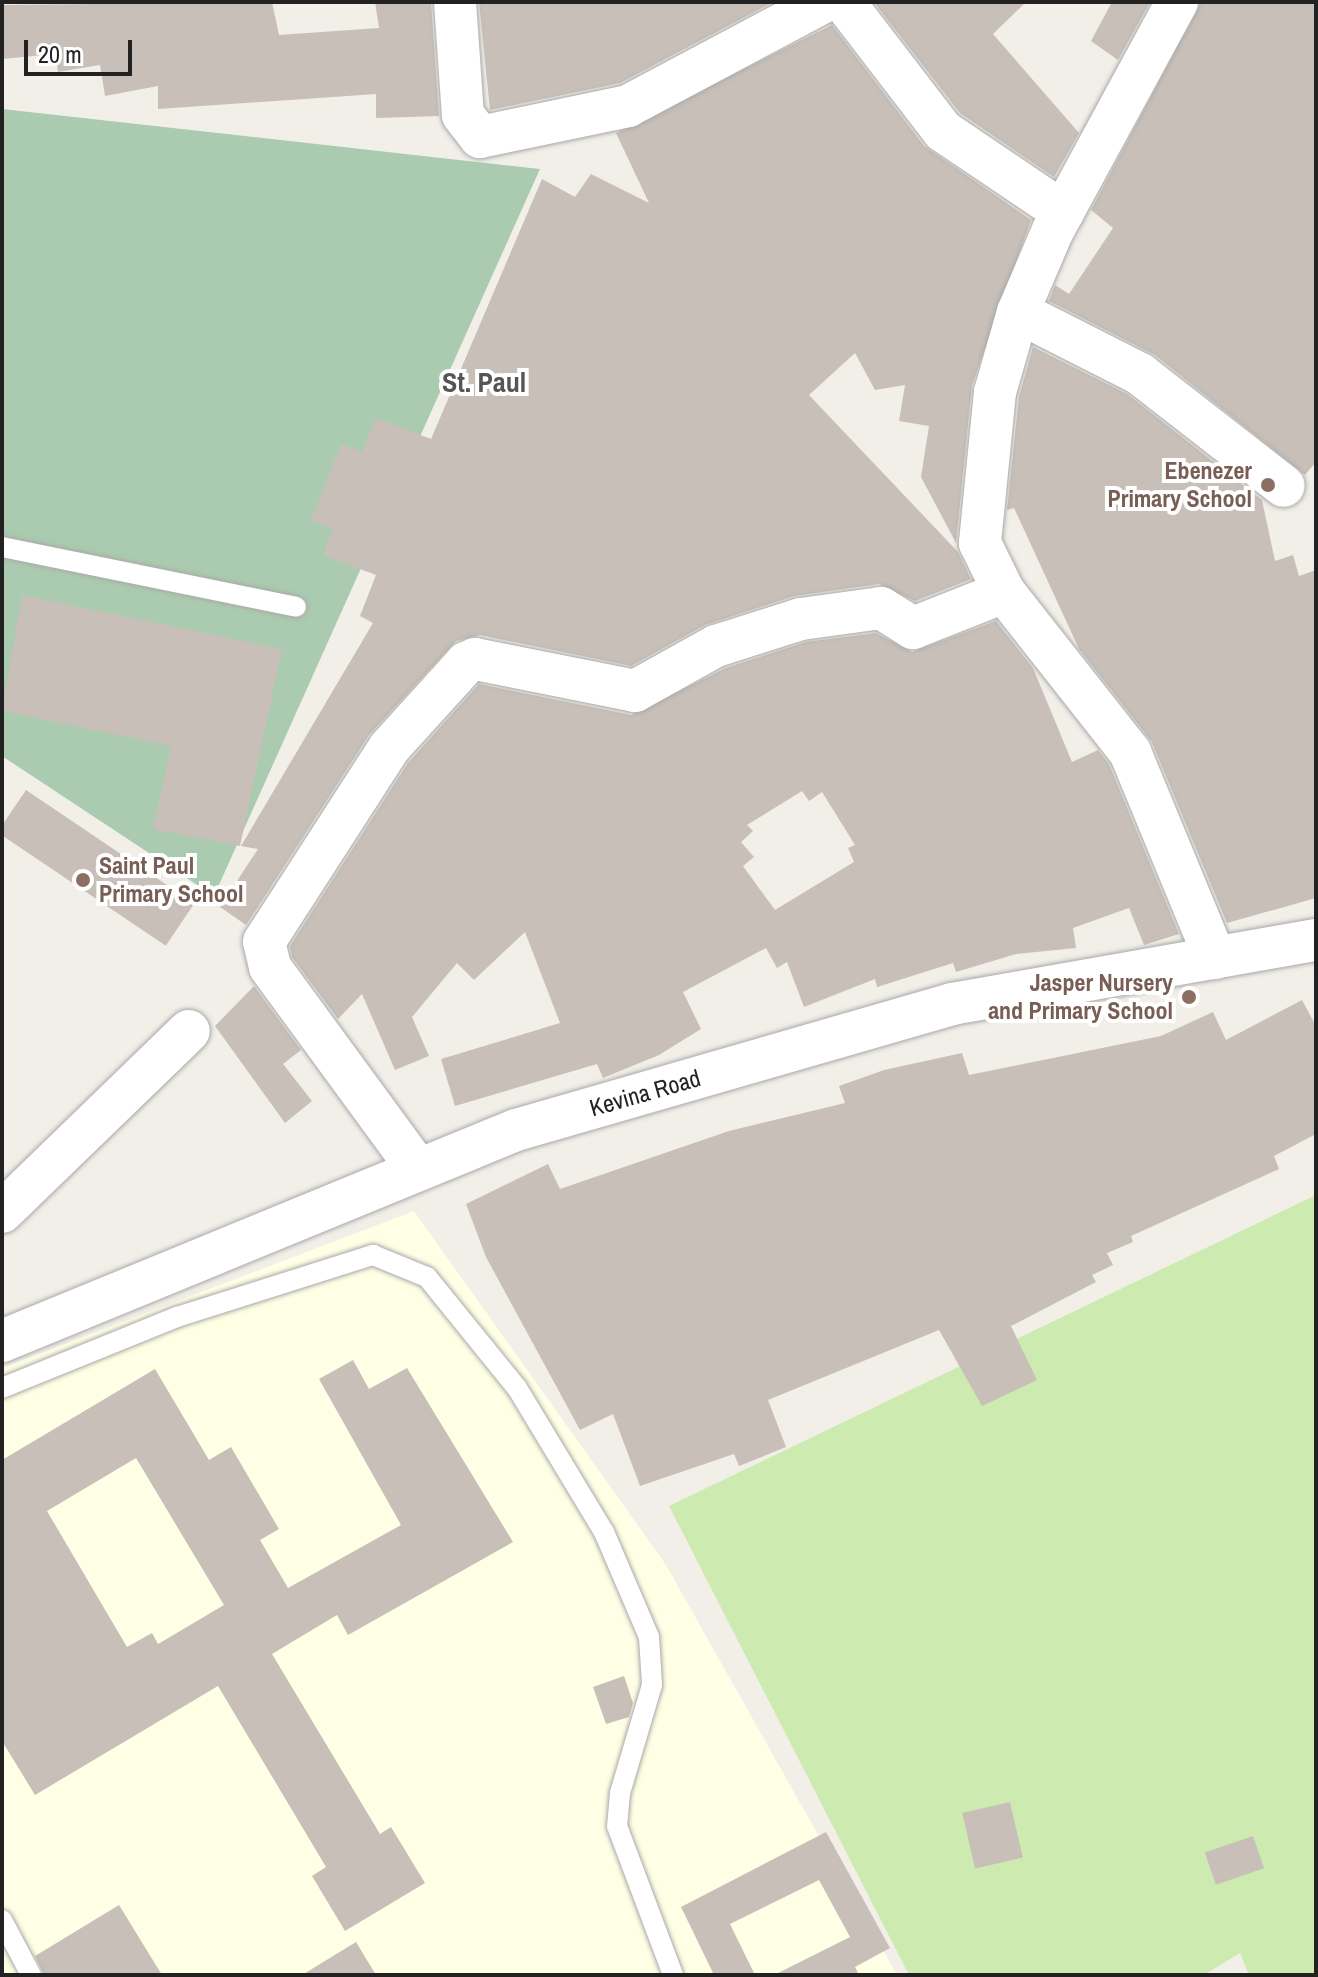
<!DOCTYPE html>
<html>
<head>
<meta charset="utf-8">
<style>
	body { margin:0 }
	#map { position:relative; width:1318px; height:1977px; overflow:hidden; background:#f2efe9; font-family:"Archivo Narrow",sans-serif }
	div>[style] { position:absolute }
	.education>* { inset:0; background:#ffffe5 }
	.grass>* { inset:0; background:#cdebb0 }
	.cemetery>* { inset:0; background:#aacbaf }
	.building>* { inset:0; background:#c7bfb8; transform-origin:0 0 }
	.roads { filter:drop-shadow(0 0 2px #a9a9a9) drop-shadow(0 0 2px #a9a9a9) }
	.service>* { height:20px; margin:-10px; padding:0 10px; transform-origin:10px; border-radius:10px; background:#fff }
	.minor>* { height:42px; margin:-21px; padding:0 21px; transform-origin:21px; border-radius:21px; background:#fff }
	.dots>* { width:22px; height:22px; translate:-50% -50%; box-sizing:border-box; border:4px solid #fff; border-radius:50% }
	span { translate:-50% -50%; white-space:nowrap; text-align:center; line-height:1.15; -webkit-text-stroke:8px #fff; paint-order:stroke }
	.education-label { font-size:24px; color:#785e54; font-weight:700 }
	.right { translate:-100% -50%; text-align:right }
	.left { translate:0 -50%; text-align:left }
	.street-label { font-size:24px; color:#222 }
	.quarter-label { font-size:28px; color:#555; font-weight:700 }
	.frame { position:absolute; inset:0; border:4px solid #222; pointer-events:none }
	.scale { position:absolute; left:24px; top:40px; width:108px; height:36px; box-sizing:border-box; border:4px solid #222; border-top:0; padding-left:10px; font-size:24px; line-height:28px; white-space:nowrap; color:#222; -webkit-text-stroke:6px #fff; paint-order:stroke }
</style>
</head>
<body>
<div id="map">
	<div class="education">
		<i style="clip-path:polygon(414px 1211px,666px 1565px,897px 1975px,2px 1975px,2px 1368px)"></i>
	</div>
	<div class="grass">
		<i style="clip-path:polygon(1316px 1195px,1316px 1975px,1249px 1975px,1240px 1953px,1204px 1975px,909px 1975px,669px 1506px)"></i>
	</div>
	<div class="cemetery">
		<i style="clip-path:polygon(2px 109px,540px 169px,214px 896px,2px 756px)"></i>
	</div>
	<div class="building">
		<i style="clip-path:polygon(272px 2px,279px 35px,379px 28px,375px 2px,431px 2px,439px 116px,376px 118px,376px 94px,158px 109px,158px 86px,105px 96px,100px 65px,58px 72px,55px 54px,2px 59px,2px 5px)"></i>
		<i style="clip-path:polygon(479px 2px,773px 2px,620px 83px,490px 110px)"></i>
		<i style="clip-path:polygon(874px 2px,1026px 2px,993px 34px,1079px 133px,1054px 177px,960px 113px)"></i>
		<i style="clip-path:polygon(1112px 2px,1150px 2px,1118px 60px,1091px 41px)"></i>
		<i style="clip-path:polygon(1201px 2px,1316px 2px,1316px 462px,1305px 475px,1155px 355px,1049px 301px,1055px 285px,1069px 294px,1113px 228px,1091px 210px)"></i>
		<i style="clip-path:polygon(832px 25px,924px 146px,1031px 220px,972px 385px,956px 543px,921px 477px,929px 426px,899px 421px,905px 385px,875px 390px,855px 353px,809px 395px,958px 552px,971px 579px,915px 601px,879px 584px,794px 596px,705px 625px,631px 666px,480px 635px,456px 641px,369px 735px,246px 925px,220px 907px,258px 849px,241px 846px,373px 623px,360px 616px,376px 575px,323px 555px,333px 529px,311px 520px,341px 444px,362px 452px,376px 418px,431px 439px,542px 179px,575px 197px,591px 174px,649px 203px,616px 133px)"></i>
		<i style="clip-path:polygon(1033px 347px,1127px 394px,1262px 500px,1275px 561px,1293px 555px,1299px 576px,1316px 570px,1316px 898px,1227px 923px,1152px 742px,1079px 649px,1014px 508px,1007px 510px,1019px 397px)"></i>
		<i style="clip-path:polygon(22px 595px,282px 649px,240px 846px,153px 829px,171px 746px,2px 711px)"></i>
		<i style="clip-path:polygon(evenodd,996px 621px,1033px 668px,1072px 762px,1098px 750px,1109px 764px,1179px 934px,1144px 945px,1129px 908px,1073px 928px,1076px 948px,1016px 954px,956px 972px,953px 963px,877px 987px,875px 979px,804px 1007px,787px 962px,777px 968px,766px 948px,683px 992px,701px 1029px,659px 1055px,603px 1078px,597px 1064px,455px 1106px,441px 1059px,560px 1023px,525px 932px,474px 980px,457px 963px,412px 1017px,429px 1056px,395px 1070px,362px 994px,338px 1019px,292px 957px,290px 946px,408px 763px,479px 684px,631px 715px,726px 668px,806px 642px,876px 633px,912px 652px,996px 621px,802px 791px,809px 801px,822px 792px,855px 845px,848px 848px,854px 862px,775px 910px,743px 866px,754px 857px,741px 842px,753px 831px,747px 825px,802px 791px)"></i>
		<i style="left:26px;top:790px;width:203px;height:51px;rotate:34deg"></i>
		<i style="clip-path:polygon(254px 986px,301px 1050px,283px 1064px,312px 1101px,285px 1123px,215px 1026px)"></i>
		<i style="clip-path:polygon(1302px 1000px,1316px 1026px,1316px 1134px,1274px 1156px,1279px 1169px,1131px 1236px,1133px 1242px,1107px 1253px,1113px 1265px,1092px 1275px,1096px 1282px,1011px 1326px,1037px 1380px,982px 1406px,939px 1330px,768px 1400px,786px 1447px,739px 1466px,734px 1454px,640px 1486px,613px 1414px,580px 1430px,486px 1257px,466px 1204px,548px 1164px,560px 1189px,729px 1131px,845px 1103px,839px 1086px,884px 1070px,962px 1053px,969px 1075px,1161px 1036px,1213px 1012px,1226px 1040px)"></i>
		<i style="clip-path:polygon(evenodd,353px 1360px,369px 1389px,407px 1368px,513px 1542px,348px 1635px,337px 1615px,272px 1654px,380px 1834px,391px 1827px,425px 1883px,345px 1931px,312px 1876px,326px 1867px,218px 1686px,35px 1795px,2px 1741px,2px 1460px,155px 1369px,209px 1460px,231px 1447px,279px 1529px,260px 1540px,288px 1588px,401px 1525px,319px 1379px,353px 1360px,136px 1458px,224px 1605px,158px 1644px,152px 1633px,127px 1647px,47px 1511px,136px 1458px)"></i>
		<i style="clip-path:polygon(624px 1676px,633px 1703px,629px 1717px,606px 1724px,593px 1687px)"></i>
		<i style="left:1010px;top:1802px;width:57px;height:49px;rotate:77deg"></i>
		<i style="clip-path:polygon(826px 1832px,890px 1948px,855px 1967px,859px 1975px,774px 1975px,850px 1937px,819px 1880px,730px 1924px,755px 1975px,714px 1975px,681px 1907px)"></i>
		<i style="left:1253px;top:1836px;width:34px;height:51px;rotate:71deg"></i>
		<i style="clip-path:polygon(119px 1905px,162px 1975px,44px 1975px,35px 1956px)"></i>
		<i style="clip-path:polygon(356px 1942px,376px 1975px,302px 1975px)"></i>
	</div>
	<div class="roads">
		<div class="service">
			<i style="left:2px;top:547px;width:300px;rotate:11.5deg"></i>
			<i style="left:2px;top:1388px;width:189px;rotate:-22.1deg"></i>
			<i style="left:177px;top:1317px;width:206px;rotate:-17.6deg"></i>
			<i style="left:373px;top:1255px;width:58px;rotate:22.2deg"></i>
			<i style="left:427px;top:1277px;width:143px;rotate:51deg"></i>
			<i style="left:517px;top:1388px;width:168px;rotate:58.9deg"></i>
			<i style="left:604px;top:1532px;width:114px;rotate:66.8deg"></i>
			<i style="left:649px;top:1637px;width:48px;rotate:86.4deg"></i>
			<i style="left:652px;top:1685px;width:113px;rotate:106.5deg"></i>
			<i style="left:620px;top:1793px;width:33px;rotate:95deg"></i>
			<i style="left:617px;top:1826px;width:159px;rotate:69.4deg"></i>
			<i style="left:2px;top:1920px;width:62px;rotate:62.2deg"></i>
		</div>
		<div class="minor">
			<i style="left:455px;top:2px;width:113px;rotate:86deg"></i>
			<i style="left:463px;top:115px;width:28px;rotate:52deg"></i>
			<i style="left:480px;top:137px;width:151px;rotate:-11.8deg"></i>
			<i style="left:628px;top:106px;width:222px;rotate:-28deg"></i>
			<i style="left:844px;top:2px;width:163px;rotate:52.5deg"></i>
			<i style="left:943px;top:131px;width:145px;rotate:34deg"></i>
			<i style="left:1177px;top:2px;width:260px;rotate:118.5deg"></i>
			<i style="left:1053px;top:230px;width:89px;rotate:113.1deg"></i>
			<i style="left:1018px;top:312px;width:83px;rotate:106deg"></i>
			<i style="left:995px;top:392px;width:152px;rotate:95.7deg"></i>
			<i style="left:980px;top:543px;width:55px;rotate:63.9deg"></i>
			<i style="left:1004px;top:592px;width:204px;rotate:51.8deg"></i>
			<i style="left:1130px;top:752px;width:223px;rotate:67.6deg"></i>
			<i style="left:1018px;top:312px;width:137px;rotate:26.9deg"></i>
			<i style="left:1140px;top:374px;width:182px;rotate:37.9deg"></i>
			<i style="left:417px;top:1168px;width:249px;rotate:-126.2deg"></i>
			<i style="left:270px;top:967px;width:26px;rotate:-103deg"></i>
			<i style="left:264px;top:942px;width:231px;rotate:-57.2deg"></i>
			<i style="left:389px;top:748px;width:115px;rotate:-47.8deg"></i>
			<i style="left:466px;top:663px;width:10px;rotate:-24deg"></i>
			<i style="left:475px;top:659px;width:163px;rotate:11.3deg"></i>
			<i style="left:635px;top:691px;width:93px;rotate:-29.1deg"></i>
			<i style="left:716px;top:646px;width:89px;rotate:-17.6deg"></i>
			<i style="left:801px;top:619px;width:81px;rotate:-7.8deg"></i>
			<i style="left:881px;top:608px;width:38px;rotate:32deg"></i>
			<i style="left:913px;top:628px;width:98px;rotate:-21.6deg"></i>
			<i style="left:2px;top:1212px;width:260px;rotate:-44.1deg"></i>
			<i style="left:2px;top:1341px;width:556px;rotate:-22.32deg"></i>
			<i style="left:516px;top:1130px;width:454px;rotate:-16.1deg"></i>
			<i style="left:952px;top:1004px;width:370px;rotate:-10deg"></i>
		</div>
	</div>
	<div class="dots">
		<i style="left:1268px;top:485px;background:#8d6e63"></i>
		<i style="left:83px;top:880px;background:#8d6e63"></i>
		<i style="left:1189px;top:997px;background:#8d6e63"></i>
	</div>
	<div class="education-label">
		<span class="right" style="left:1252px;top:485px">Ebenezer<br>Primary School</span>
		<span class="left" style="left:99px;top:880px">Saint Paul<br>Primary School</span>
		<span class="right" style="left:1173px;top:997px">Jasper Nursery<br>and Primary School</span>
	</div>
	<div class="street-label">
		<span style="left:645px;top:1093px;rotate:-16deg">Kevina Road</span>
	</div>
	<div class="quarter-label">
		<span style="left:484px;top:382px">St. Paul</span>
	</div>
	<div class="frame"></div>
	<div class="scale">20 m</div>
</div>
</body>
</html>
